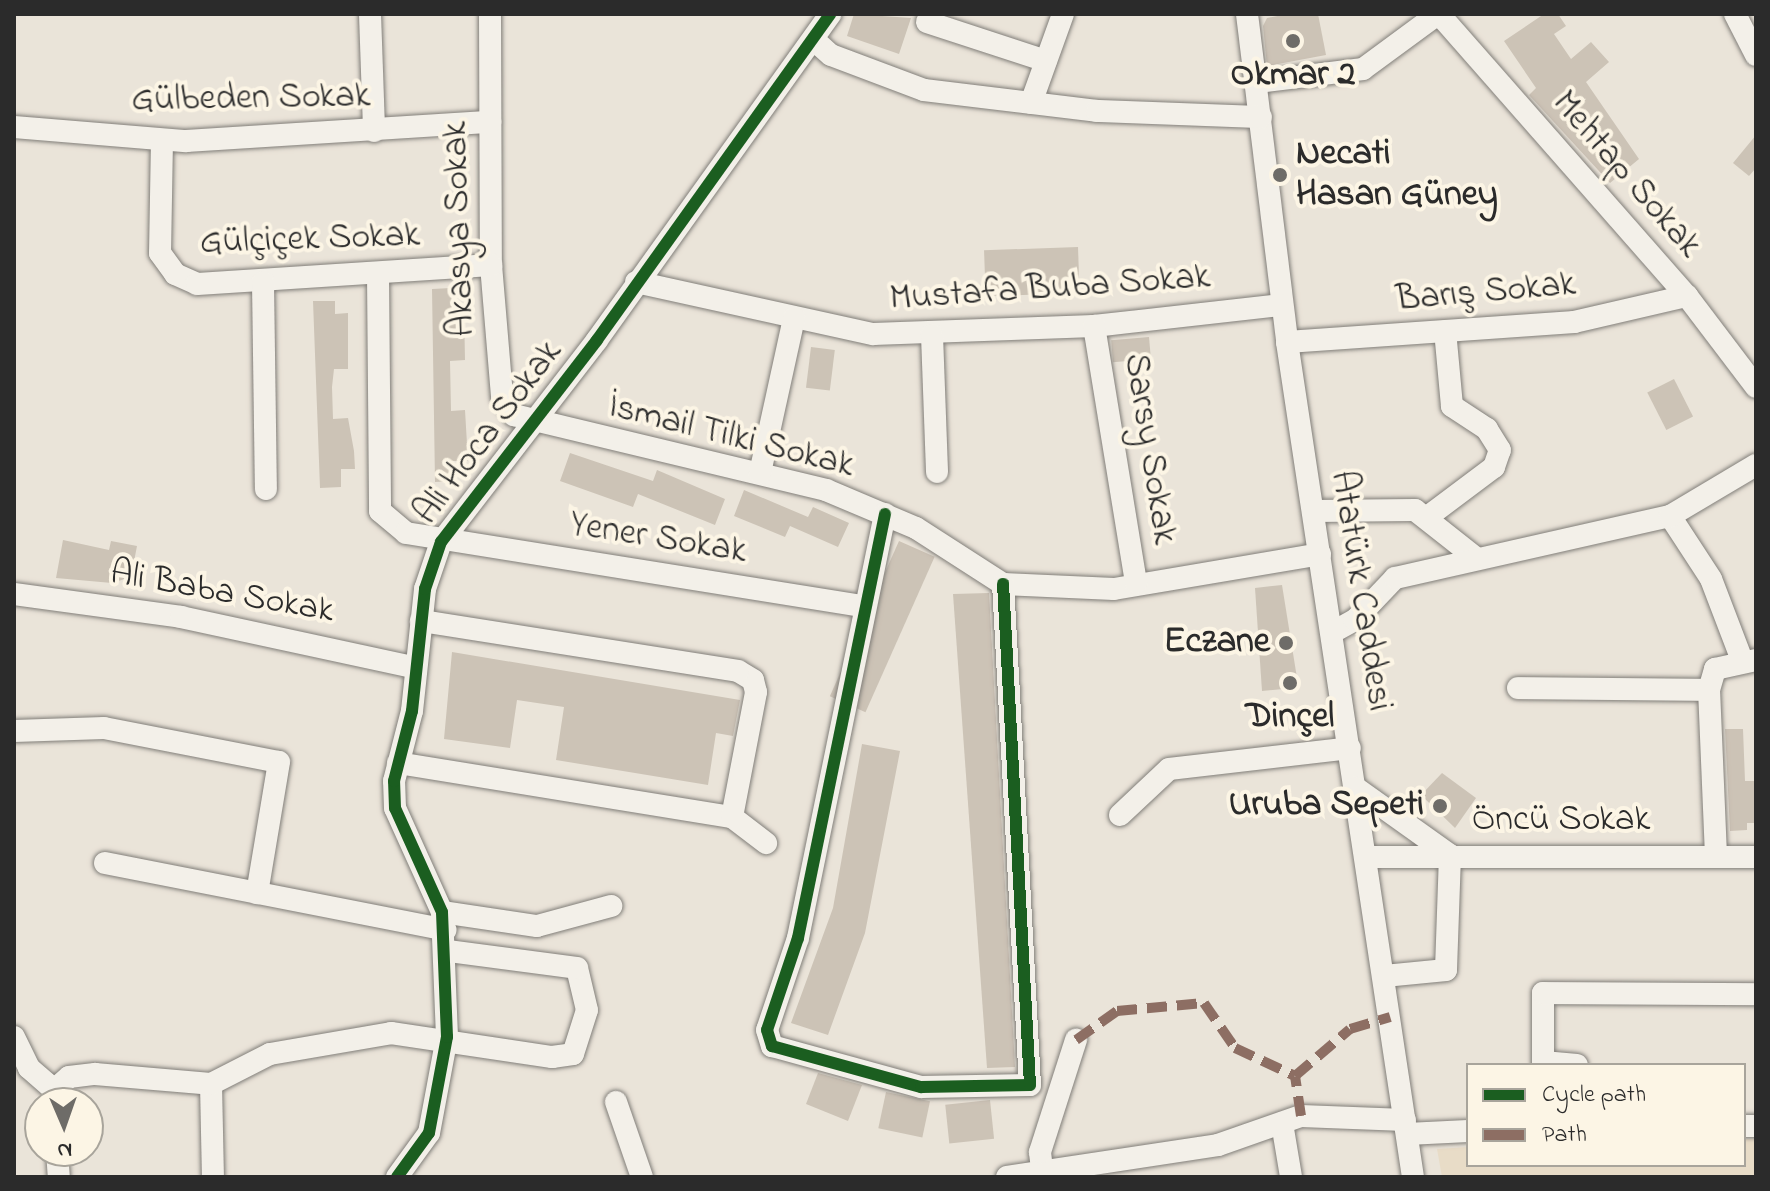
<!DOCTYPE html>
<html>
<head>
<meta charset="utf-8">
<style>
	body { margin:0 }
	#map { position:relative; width:1770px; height:1191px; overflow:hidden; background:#eae4d9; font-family:"Indie Flower",sans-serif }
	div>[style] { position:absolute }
	.built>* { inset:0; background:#e8dcc7 }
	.building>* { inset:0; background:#ccc3b6; transform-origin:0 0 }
	.roads { filter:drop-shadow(0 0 2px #817e79) drop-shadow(0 0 2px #817e79) }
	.minor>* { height:22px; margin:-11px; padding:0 11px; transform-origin:11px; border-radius:11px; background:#f3f0e9 }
	.quiet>* { height:10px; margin-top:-5px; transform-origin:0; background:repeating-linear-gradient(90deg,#8d6e63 0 20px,transparent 0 30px) }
	.cycleway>* { height:12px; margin:-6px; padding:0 6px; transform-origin:6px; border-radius:6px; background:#1b5e20 }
	.dots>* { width:22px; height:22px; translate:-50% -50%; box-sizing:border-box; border:4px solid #fcf5e5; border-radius:50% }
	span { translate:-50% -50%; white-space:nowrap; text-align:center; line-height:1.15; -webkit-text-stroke:8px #fcf5e5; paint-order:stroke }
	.poi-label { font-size:36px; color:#2b2b2b; font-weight:700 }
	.left { translate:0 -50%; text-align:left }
	.right { translate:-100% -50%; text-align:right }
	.street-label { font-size:36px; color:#2b2b2b }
	.frame { position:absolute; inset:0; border:16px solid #2b2b2b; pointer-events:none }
	.legend { position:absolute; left:1466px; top:1063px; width:280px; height:104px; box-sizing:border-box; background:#fcf5e5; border:2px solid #a8a49b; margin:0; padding:10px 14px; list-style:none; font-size:24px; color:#2b2b2b }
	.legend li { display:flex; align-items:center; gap:16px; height:40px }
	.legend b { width:40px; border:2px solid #a8a49b }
	.north { position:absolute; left:24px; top:1087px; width:80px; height:80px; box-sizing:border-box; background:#fcf5e5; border:2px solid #a8a49b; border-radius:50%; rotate:178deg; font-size:22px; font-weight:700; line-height:32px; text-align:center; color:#2b2b2b }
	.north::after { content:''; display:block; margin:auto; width:28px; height:36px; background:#6e6c68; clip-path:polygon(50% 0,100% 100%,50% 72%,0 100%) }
</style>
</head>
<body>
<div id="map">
	<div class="built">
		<i style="clip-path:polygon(1744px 1139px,1756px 1139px,1756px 1177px,1442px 1177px,1437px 1149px,1468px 1147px,1468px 1165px,1744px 1165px)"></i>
	</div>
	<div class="building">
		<i style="clip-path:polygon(854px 14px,911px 18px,899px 54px,847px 36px)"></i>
		<i style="clip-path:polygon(1287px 14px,1318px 14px,1326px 55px,1267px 66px,1263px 26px,1267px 18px)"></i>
		<i style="clip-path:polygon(1544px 14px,1558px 14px,1566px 26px,1554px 34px,1571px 59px,1591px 42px,1609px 62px,1586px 82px,1639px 159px,1610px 183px,1529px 95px,1536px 88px,1504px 41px)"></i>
		<i style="clip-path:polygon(1756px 135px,1756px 168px,1749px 176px,1733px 163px)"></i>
		<i style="left:1078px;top:247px;width:46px;height:94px;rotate:88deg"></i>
		<i style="clip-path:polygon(451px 288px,452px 309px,464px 309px,465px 360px,450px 361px,451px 411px,465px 410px,468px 461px,452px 461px,453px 481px,435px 482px,432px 289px)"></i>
		<i style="clip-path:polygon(313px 301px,335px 301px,335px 314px,348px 313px,348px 369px,334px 369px,332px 387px,333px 419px,348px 418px,354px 451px,355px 469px,341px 469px,341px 487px,320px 488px)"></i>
		<i style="left:1149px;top:337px;width:22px;height:38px;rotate:85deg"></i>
		<i style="left:811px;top:347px;width:24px;height:41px;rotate:7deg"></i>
		<i style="left:1674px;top:379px;width:42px;height:30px;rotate:63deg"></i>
		<i style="clip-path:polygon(570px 453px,653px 481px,657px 470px,725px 499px,715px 525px,638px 494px,633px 507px,560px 481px)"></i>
		<i style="clip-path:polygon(744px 490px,808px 517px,813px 507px,849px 523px,838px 547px,790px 526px,785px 537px,734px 516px)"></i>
		<i style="clip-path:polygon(63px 540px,109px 550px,111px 541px,137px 546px,131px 577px,112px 583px,56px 578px)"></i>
		<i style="left:899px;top:541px;width:39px;height:170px;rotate:24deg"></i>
		<i style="clip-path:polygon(1282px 585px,1297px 678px,1294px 688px,1262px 691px,1255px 588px)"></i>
		<i style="clip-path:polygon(989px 593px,1015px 1067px,987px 1068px,953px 594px)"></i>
		<i style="clip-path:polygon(452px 652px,740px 700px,733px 736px,716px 733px,708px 785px,556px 760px,564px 707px,517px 700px,510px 748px,444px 739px)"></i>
		<i style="clip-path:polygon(1725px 729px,1743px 729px,1745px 781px,1756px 781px,1756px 823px,1747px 823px,1747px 830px,1730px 831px)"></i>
		<i style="clip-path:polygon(862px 744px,900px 751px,865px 933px,828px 1035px,791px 1023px,833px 908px)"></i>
		<i style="clip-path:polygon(1442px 773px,1476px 798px,1455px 828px,1421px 795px)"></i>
		<i style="clip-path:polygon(818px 1073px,862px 1085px,848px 1121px,806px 1104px)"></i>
		<i style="left:886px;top:1092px;width:45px;height:37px;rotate:12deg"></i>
		<i style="left:990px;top:1100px;width:39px;height:45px;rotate:84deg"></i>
	</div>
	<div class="roads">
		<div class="minor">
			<i style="left:370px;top:14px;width:117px;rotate:88deg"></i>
			<i style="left:490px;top:14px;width:251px;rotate:89.8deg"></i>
			<i style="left:491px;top:265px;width:132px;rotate:85.2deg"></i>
			<i style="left:502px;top:397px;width:22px;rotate:56deg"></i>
			<i style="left:514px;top:415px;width:321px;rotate:13.5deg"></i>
			<i style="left:826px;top:490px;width:98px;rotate:22.9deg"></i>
			<i style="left:916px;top:528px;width:103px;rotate:32.8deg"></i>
			<i style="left:1003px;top:584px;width:111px;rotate:2.6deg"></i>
			<i style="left:1114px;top:589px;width:209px;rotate:-9.6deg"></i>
			<i style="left:1247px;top:14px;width:330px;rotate:83deg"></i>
			<i style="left:1287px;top:342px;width:844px;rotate:81.42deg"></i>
			<i style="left:1439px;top:14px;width:376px;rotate:48.7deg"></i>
			<i style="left:1687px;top:296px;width:114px;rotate:52.8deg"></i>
			<i style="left:1735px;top:14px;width:46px;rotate:62.9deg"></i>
			<i style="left:927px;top:22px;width:125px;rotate:18.1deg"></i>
			<i style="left:813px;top:39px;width:24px;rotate:42deg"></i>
			<i style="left:831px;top:55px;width:99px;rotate:20.6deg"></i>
			<i style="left:924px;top:90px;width:174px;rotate:6.9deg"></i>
			<i style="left:1097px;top:111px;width:164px;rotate:2.1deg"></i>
			<i style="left:1257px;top:82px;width:107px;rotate:-7deg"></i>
			<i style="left:1363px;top:69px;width:93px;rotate:-36.3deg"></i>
			<i style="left:1031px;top:103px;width:95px;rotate:-70.2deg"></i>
			<i style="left:14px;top:127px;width:173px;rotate:4.7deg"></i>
			<i style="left:186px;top:141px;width:305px;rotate:-3.6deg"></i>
			<i style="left:162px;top:140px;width:113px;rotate:91deg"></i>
			<i style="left:160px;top:253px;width:26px;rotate:54deg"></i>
			<i style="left:175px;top:274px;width:24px;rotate:24deg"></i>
			<i style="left:197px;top:284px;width:295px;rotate:-3.7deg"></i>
			<i style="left:378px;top:274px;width:237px;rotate:89.5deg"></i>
			<i style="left:380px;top:511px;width:34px;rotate:40deg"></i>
			<i style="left:406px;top:533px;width:464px;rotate:9.1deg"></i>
			<i style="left:263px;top:282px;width:207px;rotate:89.2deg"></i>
			<i style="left:636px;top:282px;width:243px;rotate:12.4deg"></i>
			<i style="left:873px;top:334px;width:221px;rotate:-2.1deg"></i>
			<i style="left:1094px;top:326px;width:189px;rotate:-6.4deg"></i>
			<i style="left:1094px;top:326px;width:260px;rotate:80.7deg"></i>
			<i style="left:932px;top:335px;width:137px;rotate:87.9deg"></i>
			<i style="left:1287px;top:342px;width:288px;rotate:-4deg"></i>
			<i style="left:1574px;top:322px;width:116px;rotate:-13deg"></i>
			<i style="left:760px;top:473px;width:159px;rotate:-77.6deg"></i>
			<i style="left:1314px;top:511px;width:101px;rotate:-0.6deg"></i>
			<i style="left:1415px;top:510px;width:79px;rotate:38.3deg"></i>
			<i style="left:885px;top:514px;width:433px;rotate:101.6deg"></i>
			<i style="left:798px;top:938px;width:97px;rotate:108.6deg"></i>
			<i style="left:767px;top:1030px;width:17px;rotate:73deg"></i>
			<i style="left:772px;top:1046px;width:155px;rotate:15.4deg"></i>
			<i style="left:921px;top:1087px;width:109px;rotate:-1.1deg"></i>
			<i style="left:1030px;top:1085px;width:502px;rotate:-93.08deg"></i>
			<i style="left:1430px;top:515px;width:80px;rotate:-36.9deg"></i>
			<i style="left:1494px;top:467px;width:18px;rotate:-71deg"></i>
			<i style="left:1500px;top:450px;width:25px;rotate:-122deg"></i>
			<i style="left:1487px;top:429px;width:42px;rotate:-146.7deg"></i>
			<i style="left:1452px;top:406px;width:75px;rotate:-95.3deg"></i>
			<i style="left:1670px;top:516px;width:75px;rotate:56.9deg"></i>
			<i style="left:1711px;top:579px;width:87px;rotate:69.1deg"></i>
			<i style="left:14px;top:594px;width:169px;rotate:7.8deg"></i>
			<i style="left:181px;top:617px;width:240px;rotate:12.2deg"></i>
			<i style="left:1333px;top:632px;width:25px;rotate:-29deg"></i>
			<i style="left:1355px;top:620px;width:58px;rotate:-46.4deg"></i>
			<i style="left:1395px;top:578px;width:282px;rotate:-12.7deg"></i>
			<i style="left:1670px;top:516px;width:100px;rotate:-30.7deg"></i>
			<i style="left:1518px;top:688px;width:191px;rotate:0.6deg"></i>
			<i style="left:14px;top:731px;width:90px;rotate:-1.9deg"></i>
			<i style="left:104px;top:728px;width:178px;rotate:11deg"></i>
			<i style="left:279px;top:762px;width:133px;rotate:99.5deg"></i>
			<i style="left:398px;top:763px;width:338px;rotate:9.2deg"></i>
			<i style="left:732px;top:817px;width:127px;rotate:-79.1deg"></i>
			<i style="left:756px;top:692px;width:12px;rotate:-104deg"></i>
			<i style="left:753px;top:680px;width:17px;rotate:-149deg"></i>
			<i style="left:738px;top:671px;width:321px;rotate:-171deg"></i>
			<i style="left:1356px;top:788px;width:115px;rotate:35.5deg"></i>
			<i style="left:1450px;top:855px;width:115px;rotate:92deg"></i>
			<i style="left:1446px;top:970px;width:62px;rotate:174.5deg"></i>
			<i style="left:1120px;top:815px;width:67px;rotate:-43.2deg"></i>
			<i style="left:1169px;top:769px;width:182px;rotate:-6.6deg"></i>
			<i style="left:732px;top:817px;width:43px;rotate:37.4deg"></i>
			<i style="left:1716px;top:856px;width:166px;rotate:-92.4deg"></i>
			<i style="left:1709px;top:690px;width:22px;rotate:-74deg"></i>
			<i style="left:1715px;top:669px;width:42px;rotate:-12.4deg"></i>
			<i style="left:1366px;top:857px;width:390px"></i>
			<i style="left:105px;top:863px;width:347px;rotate:11.1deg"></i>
			<i style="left:442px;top:912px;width:96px;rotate:8.4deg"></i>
			<i style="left:537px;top:926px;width:77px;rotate:-15.1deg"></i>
			<i style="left:14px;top:1037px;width:34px;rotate:64deg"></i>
			<i style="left:29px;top:1068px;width:33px;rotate:41deg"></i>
			<i style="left:1543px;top:1062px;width:34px;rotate:5deg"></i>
			<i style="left:1543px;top:1065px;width:72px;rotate:-90deg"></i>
			<i style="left:1543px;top:993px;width:213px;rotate:0.3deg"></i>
			<i style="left:211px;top:1084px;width:93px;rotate:88.8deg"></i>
			<i style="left:54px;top:1090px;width:20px;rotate:-41deg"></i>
			<i style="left:69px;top:1077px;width:26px;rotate:-7deg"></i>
			<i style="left:95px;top:1074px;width:116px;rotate:4.9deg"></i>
			<i style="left:211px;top:1084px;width:66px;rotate:-27deg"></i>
			<i style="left:270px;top:1054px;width:123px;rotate:-9.8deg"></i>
			<i style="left:391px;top:1033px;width:163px;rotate:8.5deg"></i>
			<i style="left:552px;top:1057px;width:21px;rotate:-8deg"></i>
			<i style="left:573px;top:1054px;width:46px;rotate:-72.3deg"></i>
			<i style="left:587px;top:1010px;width:43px;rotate:-103.4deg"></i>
			<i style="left:577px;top:968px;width:131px;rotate:-172.5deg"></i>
			<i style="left:616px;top:1102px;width:79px;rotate:70.9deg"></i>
			<i style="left:1282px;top:1123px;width:55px;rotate:80.5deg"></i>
			<i style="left:1744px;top:1126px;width:12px"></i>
			<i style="left:1407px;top:1134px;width:61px;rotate:-2.8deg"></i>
			<i style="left:57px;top:1151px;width:26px;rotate:86deg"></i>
			<i style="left:397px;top:1177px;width:54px;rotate:-54deg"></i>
			<i style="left:429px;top:1133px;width:98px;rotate:-79.4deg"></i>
			<i style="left:447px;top:1037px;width:125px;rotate:-92.3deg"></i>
			<i style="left:442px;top:912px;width:114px;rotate:-114.3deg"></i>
			<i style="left:395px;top:808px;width:27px;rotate:-92deg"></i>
			<i style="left:394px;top:781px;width:72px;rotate:-75.6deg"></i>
			<i style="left:412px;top:711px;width:123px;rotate:-83.9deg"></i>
			<i style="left:425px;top:589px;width:50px;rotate:-71.2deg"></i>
			<i style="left:441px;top:542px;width:255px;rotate:-52.3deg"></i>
			<i style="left:597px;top:340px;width:401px;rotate:-54.4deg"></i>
			<i style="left:1007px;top:1177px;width:213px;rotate:-8.6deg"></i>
			<i style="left:1218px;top:1145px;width:88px;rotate:-19.3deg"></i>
			<i style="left:1301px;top:1116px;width:104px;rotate:2.2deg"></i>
			<i style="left:1043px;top:1177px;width:25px;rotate:-97deg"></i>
			<i style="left:1040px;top:1152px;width:118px;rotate:-72.2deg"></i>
		</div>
	</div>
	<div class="quiet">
		<i style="left:1076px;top:1040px;width:50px;rotate:-35.3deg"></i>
		<i style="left:1117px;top:1011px;width:87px;rotate:-5.3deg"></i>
		<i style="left:1204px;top:1003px;width:55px;rotate:55.4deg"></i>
		<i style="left:1235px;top:1048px;width:66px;rotate:25deg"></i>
		<i style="left:1301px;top:1116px;width:40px;rotate:-98.5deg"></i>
		<i style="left:1295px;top:1076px;width:72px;rotate:-40.5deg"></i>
		<i style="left:1350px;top:1029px;width:42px;rotate:-16.7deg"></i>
	</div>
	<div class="cycleway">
		<i style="left:885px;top:514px;width:433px;rotate:101.6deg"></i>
		<i style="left:798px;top:938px;width:97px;rotate:108.6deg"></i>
		<i style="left:767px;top:1030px;width:17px;rotate:73deg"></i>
		<i style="left:772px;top:1046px;width:155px;rotate:15.4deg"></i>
		<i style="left:921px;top:1087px;width:109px;rotate:-1.1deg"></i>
		<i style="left:1030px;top:1085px;width:502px;rotate:-93.08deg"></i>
		<i style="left:397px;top:1177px;width:54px;rotate:-54deg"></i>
		<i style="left:429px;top:1133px;width:98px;rotate:-79.4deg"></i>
		<i style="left:447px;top:1037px;width:125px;rotate:-92.3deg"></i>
		<i style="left:442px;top:912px;width:114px;rotate:-114.3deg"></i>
		<i style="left:395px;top:808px;width:27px;rotate:-92deg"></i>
		<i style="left:394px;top:781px;width:72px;rotate:-75.6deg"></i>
		<i style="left:412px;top:711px;width:123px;rotate:-83.9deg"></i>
		<i style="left:425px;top:589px;width:50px;rotate:-71.2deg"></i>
		<i style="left:441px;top:542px;width:255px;rotate:-52.3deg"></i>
		<i style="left:597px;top:340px;width:401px;rotate:-54.4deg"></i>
	</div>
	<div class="dots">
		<i style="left:1293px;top:41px;background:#6e6c68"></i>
		<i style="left:1280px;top:175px;background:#6e6c68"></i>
		<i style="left:1286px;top:643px;background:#6e6c68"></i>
		<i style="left:1290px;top:683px;background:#6e6c68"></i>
		<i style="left:1440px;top:806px;background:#6e6c68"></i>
	</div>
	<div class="poi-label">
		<span style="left:1293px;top:76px">Okmar 2</span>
		<span class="left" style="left:1296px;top:175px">Necati<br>Hasan Güney</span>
		<span class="right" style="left:1270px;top:643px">Eczane</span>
		<span style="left:1290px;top:718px">Dinçel</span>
		<span class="right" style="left:1424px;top:806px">Uruba Sepeti</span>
	</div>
	<div class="street-label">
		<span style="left:251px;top:99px;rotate:-1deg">Gülbeden Sokak</span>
		<span style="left:1626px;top:175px;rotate:49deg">Mehtap Sokak</span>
		<span style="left:460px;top:229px;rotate:-92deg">Akasya Sokak</span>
		<span style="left:310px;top:240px;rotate:-2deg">Gülçiçek Sokak</span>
		<span style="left:1050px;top:289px;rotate:-4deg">Mustafa Buba Sokak</span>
		<span style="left:1486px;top:293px;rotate:-5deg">Barış Sokak</span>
		<span style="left:489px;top:433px;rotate:-53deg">Ali Hoca Sokak</span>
		<span style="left:731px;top:437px;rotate:14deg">İsmail Tilki Sokak</span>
		<span style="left:1149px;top:449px;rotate:81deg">Sarsy Sokak</span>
		<span style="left:658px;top:539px;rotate:9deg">Yener Sokak</span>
		<span style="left:1360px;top:591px;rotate:81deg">Atatürk Caddesi</span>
		<span style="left:222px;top:593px;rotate:10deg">Ali Baba Sokak</span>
		<span style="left:1561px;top:821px">Öncü Sokak</span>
	</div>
	<div class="frame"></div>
	<ul class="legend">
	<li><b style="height:10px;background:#1b5e20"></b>Cycle path</li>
	<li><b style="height:10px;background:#8d6e63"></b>Path</li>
	</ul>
	<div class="north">N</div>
</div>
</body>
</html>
